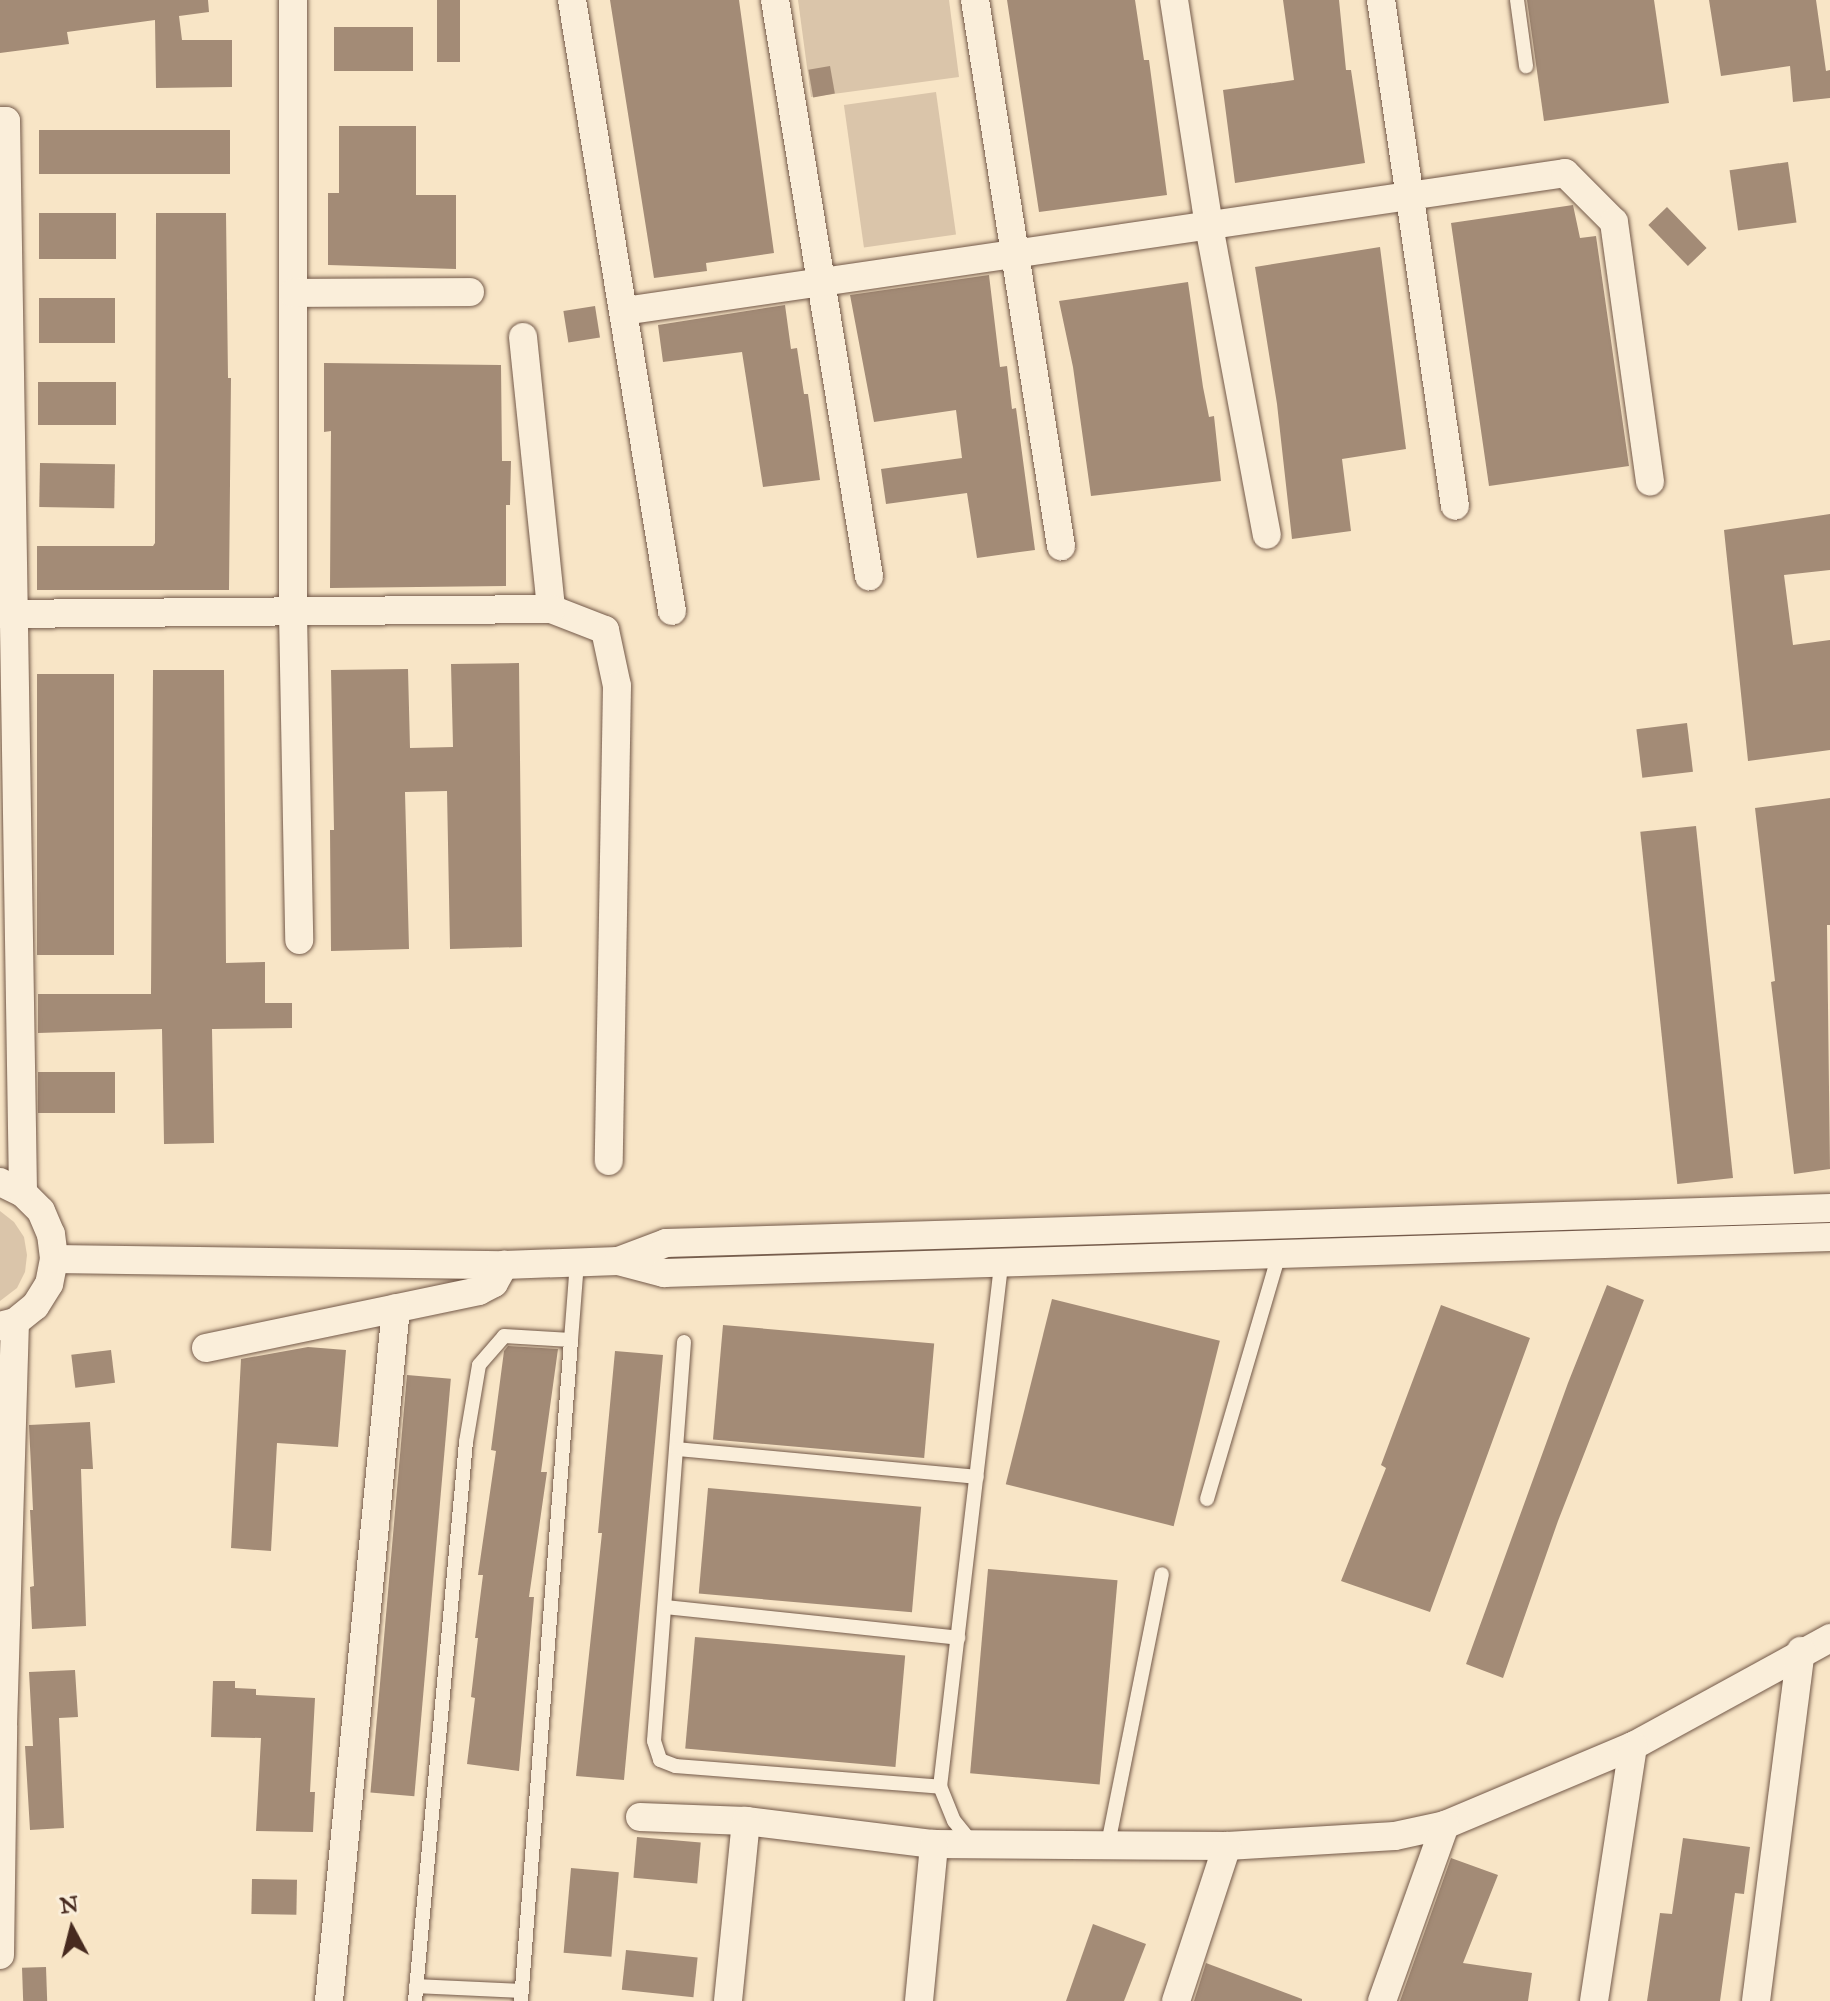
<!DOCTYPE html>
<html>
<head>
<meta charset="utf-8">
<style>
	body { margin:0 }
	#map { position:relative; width:1830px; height:2001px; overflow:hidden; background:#f8e5c6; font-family:"IM FELL Great Primer",serif }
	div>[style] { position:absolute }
	.green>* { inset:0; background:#dac5aa; transform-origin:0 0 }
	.building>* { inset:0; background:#a38b76; transform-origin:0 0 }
	.roads { filter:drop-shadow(0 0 2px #735949) drop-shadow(0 0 2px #735949) }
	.service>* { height:14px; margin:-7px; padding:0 7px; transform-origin:7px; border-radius:7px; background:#faeeda }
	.minor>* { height:28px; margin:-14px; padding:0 14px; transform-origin:14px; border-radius:14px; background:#faeeda }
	span { translate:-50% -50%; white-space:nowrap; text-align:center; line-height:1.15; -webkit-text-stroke:7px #faeeda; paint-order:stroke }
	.north { position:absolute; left:32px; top:1889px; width:80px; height:80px; -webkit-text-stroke:6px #faeeda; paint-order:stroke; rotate:353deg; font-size:22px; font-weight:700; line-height:32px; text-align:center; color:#472a1f }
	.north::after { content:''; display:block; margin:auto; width:28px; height:36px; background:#472a1f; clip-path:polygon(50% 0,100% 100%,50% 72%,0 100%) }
</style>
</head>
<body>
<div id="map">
	<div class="green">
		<i style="clip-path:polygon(798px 0,949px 0,959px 77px,811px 97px)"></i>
		<i style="left:936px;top:92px;width:144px;height:93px;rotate:82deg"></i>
		<i style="clip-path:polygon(0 1211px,14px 1222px,24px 1237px,27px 1255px,25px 1272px,17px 1288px,0 1301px)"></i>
	</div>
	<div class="building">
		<i style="clip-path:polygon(0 0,208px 0,209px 12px,179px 16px,182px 40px,232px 40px,232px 87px,156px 88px,155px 20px,67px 32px,69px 44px,0 53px)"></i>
		<i style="left:437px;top:0;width:23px;height:62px"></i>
		<i style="clip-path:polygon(610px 0,739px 0,774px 253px,706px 263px,707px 271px,654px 278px)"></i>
		<i style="clip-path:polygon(1007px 0,1135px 0,1144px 60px,1149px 60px,1167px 195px,1039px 212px)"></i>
		<i style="clip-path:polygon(1283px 0,1339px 0,1346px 70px,1351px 70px,1365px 163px,1235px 183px,1223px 90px,1294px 80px)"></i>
		<i style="clip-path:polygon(1527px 0,1654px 0,1669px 103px,1544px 121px)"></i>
		<i style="clip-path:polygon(1709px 0,1816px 0,1826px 71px,1830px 70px,1830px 98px,1793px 102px,1790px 66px,1721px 76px)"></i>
		<i style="left:334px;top:27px;width:79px;height:44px"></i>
		<i style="left:830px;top:66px;width:28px;height:22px;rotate:80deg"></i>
		<i style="clip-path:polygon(339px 126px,416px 126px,416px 195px,456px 195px,456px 269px,328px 265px,328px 193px,339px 193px)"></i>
		<i style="left:230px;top:130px;width:44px;height:191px;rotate:90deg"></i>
		<i style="left:1788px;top:162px;width:61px;height:59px;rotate:82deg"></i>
		<i style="clip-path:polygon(1573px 205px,1580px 238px,1596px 236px,1629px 466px,1489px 486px,1451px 223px)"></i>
		<i style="left:1667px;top:207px;width:57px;height:26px;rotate:46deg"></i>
		<i style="left:39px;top:213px;width:77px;height:46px"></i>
		<i style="clip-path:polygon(156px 213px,226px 213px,228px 378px,231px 378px,229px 590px,37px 590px,37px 546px,153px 546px,155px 543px)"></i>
		<i style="clip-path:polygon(1380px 247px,1406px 449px,1342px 459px,1351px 531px,1292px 539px,1277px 404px,1255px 267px)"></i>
		<i style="clip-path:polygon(989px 275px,1000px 367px,1007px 366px,1012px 409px,1016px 408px,1035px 550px,977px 558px,967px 493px,886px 504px,881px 469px,962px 458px,956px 410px,874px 422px,850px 295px)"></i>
		<i style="clip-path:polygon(1188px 282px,1203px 387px,1209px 417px,1214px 416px,1221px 481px,1091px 496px,1073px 367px,1059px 301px)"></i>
		<i style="left:39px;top:298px;width:76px;height:45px"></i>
		<i style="clip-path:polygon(785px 305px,791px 349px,797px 348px,804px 394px,808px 394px,820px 480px,763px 487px,742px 352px,663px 362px,658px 325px)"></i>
		<i style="left:595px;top:306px;width:32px;height:32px;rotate:81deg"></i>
		<i style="clip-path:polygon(324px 363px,501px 365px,502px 461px,511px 461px,510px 505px,506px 505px,506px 586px,330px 588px,331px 431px,324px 432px)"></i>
		<i style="left:38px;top:382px;width:78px;height:43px"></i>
		<i style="left:40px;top:463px;width:75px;height:44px;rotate:1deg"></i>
		<i style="clip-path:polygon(1830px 514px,1830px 570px,1784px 575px,1793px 645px,1830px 640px,1830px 750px,1748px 761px,1724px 530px)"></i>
		<i style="clip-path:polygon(519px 663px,522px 947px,450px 949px,447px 791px,405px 792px,409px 949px,331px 951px,330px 830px,334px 830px,331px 670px,408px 669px,410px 748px,453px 747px,451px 664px)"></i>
		<i style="clip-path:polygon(153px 670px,224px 670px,226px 963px,265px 962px,265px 1003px,292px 1003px,292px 1028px,212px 1029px,214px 1143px,164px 1144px,162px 1029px,38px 1033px,38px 994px,151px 994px)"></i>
		<i style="left:37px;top:674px;width:77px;height:281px"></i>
		<i style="left:1687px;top:723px;width:49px;height:51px;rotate:83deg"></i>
		<i style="clip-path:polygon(1830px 798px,1830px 925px,1827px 925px,1830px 1169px,1794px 1174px,1771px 982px,1775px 981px,1755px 808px)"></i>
		<i style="left:1696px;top:826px;width:354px;height:56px;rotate:84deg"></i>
		<i style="left:38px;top:1072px;width:77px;height:41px"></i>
		<i style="clip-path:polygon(1607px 1285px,1644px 1300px,1558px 1521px,1503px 1678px,1466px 1664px,1568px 1383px)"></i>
		<i style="left:1052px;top:1299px;width:173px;height:191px;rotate:14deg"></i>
		<i style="clip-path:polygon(1441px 1305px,1530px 1338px,1430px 1612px,1341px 1581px,1386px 1468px,1381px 1465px)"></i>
		<i style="left:723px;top:1325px;width:212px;height:115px;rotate:5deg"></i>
		<i style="clip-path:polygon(508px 1346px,558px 1349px,541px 1472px,547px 1472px,529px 1597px,534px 1597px,519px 1771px,467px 1764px,475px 1698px,471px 1697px,478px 1638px,475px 1638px,483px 1575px,478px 1575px,496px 1451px,491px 1450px,504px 1351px)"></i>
		<i style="clip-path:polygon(308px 1347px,346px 1350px,338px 1447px,277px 1443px,271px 1551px,231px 1548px,241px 1359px)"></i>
		<i style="left:111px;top:1350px;width:33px;height:40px;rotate:83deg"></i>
		<i style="clip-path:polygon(615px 1351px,663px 1355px,624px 1780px,576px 1776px,602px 1533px,598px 1533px)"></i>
		<i style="left:407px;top:1375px;width:44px;height:419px;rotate:5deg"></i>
		<i style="clip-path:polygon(90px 1422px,93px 1469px,81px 1469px,86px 1626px,32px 1629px,30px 1587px,34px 1586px,30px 1510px,33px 1510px,29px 1425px)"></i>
		<i style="left:708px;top:1488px;width:214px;height:106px;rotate:5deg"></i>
		<i style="left:988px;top:1569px;width:130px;height:205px;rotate:5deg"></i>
		<i style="left:695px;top:1637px;width:211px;height:112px;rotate:5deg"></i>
		<i style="clip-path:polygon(75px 1670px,78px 1717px,59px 1718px,64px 1828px,30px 1830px,25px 1746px,33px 1746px,29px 1672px)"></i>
		<i style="clip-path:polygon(213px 1681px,235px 1681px,235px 1688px,256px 1689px,256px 1695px,315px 1698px,310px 1792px,315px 1792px,313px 1832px,256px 1831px,261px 1738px,211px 1737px)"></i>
		<i style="left:637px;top:1837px;width:64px;height:41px;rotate:5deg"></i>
		<i style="clip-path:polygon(1683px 1838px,1750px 1847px,1744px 1894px,1735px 1893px,1720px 2001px,1647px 2001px,1660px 1913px,1672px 1914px)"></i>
		<i style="clip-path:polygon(1451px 1858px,1498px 1875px,1463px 1963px,1532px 1973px,1528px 2001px,1400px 2001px)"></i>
		<i style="left:571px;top:1868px;width:48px;height:85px;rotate:5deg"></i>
		<i style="left:252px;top:1879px;width:45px;height:35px;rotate:1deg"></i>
		<i style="clip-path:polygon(1093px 1924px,1146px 1944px,1124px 2001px,1066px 2001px)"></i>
		<i style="left:626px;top:1950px;width:72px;height:40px;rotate:6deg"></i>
		<i style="clip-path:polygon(1206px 1963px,1302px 1999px,1302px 2001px,1194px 2001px)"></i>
		<i style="left:46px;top:1967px;width:34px;height:24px;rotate:88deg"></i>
	</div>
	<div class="roads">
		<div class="service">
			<i style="left:1517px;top:0;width:67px;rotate:82.2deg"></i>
			<i style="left:684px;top:1342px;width:400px;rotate:94.3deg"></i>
			<i style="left:654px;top:1741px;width:20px;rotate:72deg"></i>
			<i style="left:660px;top:1760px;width:17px;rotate:21deg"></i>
			<i style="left:676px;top:1766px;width:265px;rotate:4.5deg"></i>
			<i style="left:677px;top:1449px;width:301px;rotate:5.3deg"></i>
			<i style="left:1207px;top:1499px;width:252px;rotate:-73.6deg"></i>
			<i style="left:665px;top:1607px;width:295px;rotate:6deg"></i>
			<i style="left:972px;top:1843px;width:28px;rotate:-129deg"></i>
			<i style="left:954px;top:1821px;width:37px;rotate:-112deg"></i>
			<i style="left:940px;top:1787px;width:534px;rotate:-83.33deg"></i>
			<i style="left:1108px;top:1844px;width:275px;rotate:-78.7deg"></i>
			<i style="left:416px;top:1986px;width:105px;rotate:2.7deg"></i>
			<i style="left:415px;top:2001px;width:561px;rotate:-84.79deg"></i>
			<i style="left:466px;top:1442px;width:78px;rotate:-80.4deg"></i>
			<i style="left:479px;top:1365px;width:38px;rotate:-49deg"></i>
			<i style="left:504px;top:1336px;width:67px;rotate:3.4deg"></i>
			<i style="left:571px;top:1340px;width:78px;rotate:-85.6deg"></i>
			<i style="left:521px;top:2001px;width:663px;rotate:-85.67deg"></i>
		</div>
		<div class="minor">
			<i style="left:293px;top:0;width:614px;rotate:90deg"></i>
			<i style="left:293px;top:614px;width:326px;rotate:88.9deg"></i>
			<i style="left:572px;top:0;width:619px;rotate:80.71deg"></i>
			<i style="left:775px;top:0;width:584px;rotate:80.73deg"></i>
			<i style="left:975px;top:0;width:553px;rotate:81.05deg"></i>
			<i style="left:1174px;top:0;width:229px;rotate:81.2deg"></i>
			<i style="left:1209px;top:226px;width:314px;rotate:79.4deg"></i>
			<i style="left:1381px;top:0;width:511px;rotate:81.68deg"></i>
			<i style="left:0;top:121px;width:6px"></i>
			<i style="left:6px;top:121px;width:1072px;rotate:89.09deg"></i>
			<i style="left:293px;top:293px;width:177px;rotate:-0.3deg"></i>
			<i style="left:624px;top:311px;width:951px;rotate:-8.34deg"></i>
			<i style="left:1565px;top:173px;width:69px;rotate:45deg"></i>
			<i style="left:1614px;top:222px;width:262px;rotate:82.1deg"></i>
			<i style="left:523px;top:337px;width:273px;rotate:84.1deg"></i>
			<i style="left:551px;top:609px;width:58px;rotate:21.3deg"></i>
			<i style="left:605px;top:630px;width:57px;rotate:77.9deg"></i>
			<i style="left:617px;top:686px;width:475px;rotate:91deg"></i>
			<i style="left:0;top:614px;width:551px;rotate:-0.52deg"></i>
			<i style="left:0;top:1182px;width:25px;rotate:26deg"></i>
			<i style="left:23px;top:1193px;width:25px;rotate:45deg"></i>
			<i style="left:41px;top:1211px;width:25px;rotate:67deg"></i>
			<i style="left:51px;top:1234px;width:25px;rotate:83deg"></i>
			<i style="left:54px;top:1259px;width:25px;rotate:101deg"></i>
			<i style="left:49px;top:1284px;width:26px;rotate:122deg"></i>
			<i style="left:35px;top:1306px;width:26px;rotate:141deg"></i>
			<i style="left:15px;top:1322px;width:16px;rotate:165deg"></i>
			<i style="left:54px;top:1259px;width:450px;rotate:0.8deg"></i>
			<i style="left:504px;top:1265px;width:114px;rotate:-2deg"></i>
			<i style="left:618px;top:1261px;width:48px;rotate:14.6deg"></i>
			<i style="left:664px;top:1273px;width:1167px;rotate:-1.77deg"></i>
			<i style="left:618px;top:1261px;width:51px;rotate:-20.6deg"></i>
			<i style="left:666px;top:1243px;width:1165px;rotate:-1.72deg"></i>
			<i style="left:206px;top:1348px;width:279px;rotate:-11.8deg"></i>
			<i style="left:479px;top:1291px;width:17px;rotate:-28deg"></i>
			<i style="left:494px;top:1283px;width:21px;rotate:-61deg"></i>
			<i style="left:640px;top:1817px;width:106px;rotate:2.2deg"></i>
			<i style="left:746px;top:1821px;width:189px;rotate:7deg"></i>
			<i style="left:934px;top:1844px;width:293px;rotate:0.4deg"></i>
			<i style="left:1227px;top:1846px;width:168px;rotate:-3.4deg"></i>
			<i style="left:1395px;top:1836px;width:51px;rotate:-12.4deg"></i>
			<i style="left:1445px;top:1825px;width:204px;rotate:-22.8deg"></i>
			<i style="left:1633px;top:1746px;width:225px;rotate:-28.7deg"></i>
			<i style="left:0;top:1955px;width:229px;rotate:-89.2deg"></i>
			<i style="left:3px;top:1726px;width:404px;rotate:-88.3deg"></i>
			<i style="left:329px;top:2001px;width:696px;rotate:-84.48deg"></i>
			<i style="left:728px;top:2001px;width:181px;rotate:-84.3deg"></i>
			<i style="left:919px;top:2001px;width:158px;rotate:-84.5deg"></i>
			<i style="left:1176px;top:2001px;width:163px;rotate:-71.8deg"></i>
			<i style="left:1382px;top:2001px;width:187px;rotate:-70.3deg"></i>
			<i style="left:1594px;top:2001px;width:258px;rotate:-81.3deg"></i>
			<i style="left:1756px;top:2001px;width:353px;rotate:-82.7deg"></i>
		</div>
	</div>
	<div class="north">N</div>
</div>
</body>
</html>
